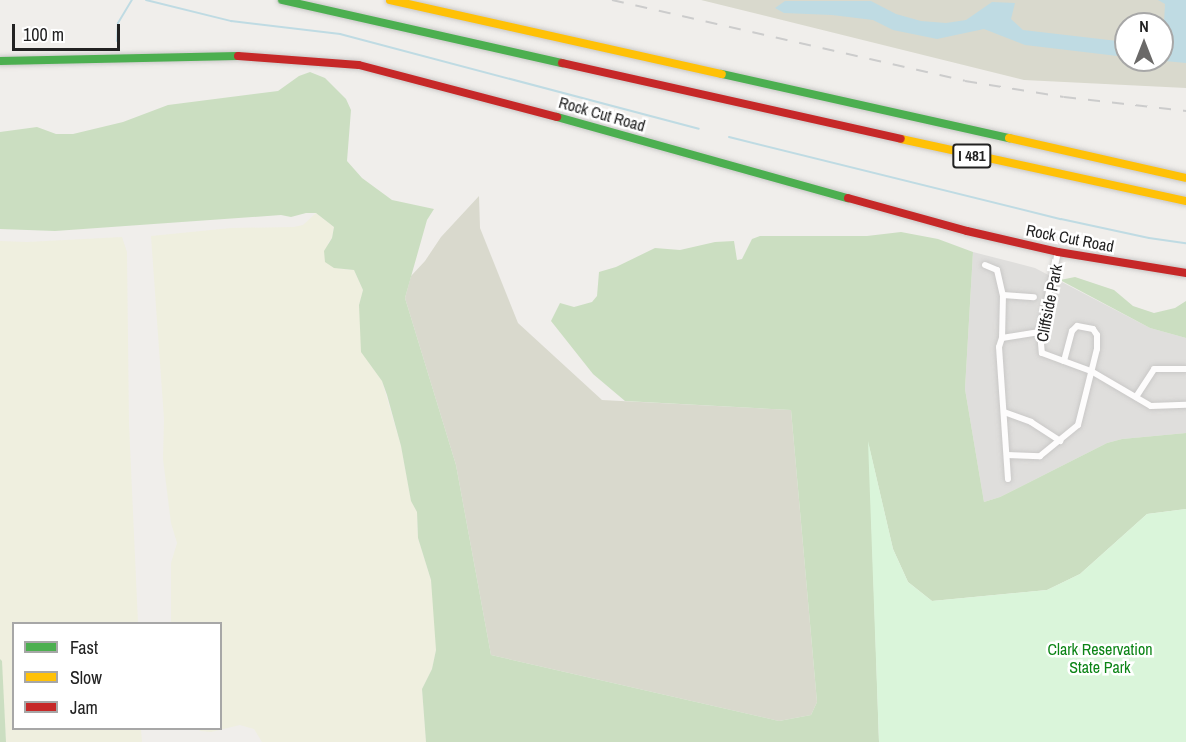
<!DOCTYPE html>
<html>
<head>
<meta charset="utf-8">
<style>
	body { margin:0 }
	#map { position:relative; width:1186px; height:742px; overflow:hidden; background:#f0eeeb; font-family:"Archivo Narrow",sans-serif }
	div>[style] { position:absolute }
	.residential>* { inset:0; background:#dfdedc }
	.construction>* { inset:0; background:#d9d9cd }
	.farmland>* { inset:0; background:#efefdf }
	.forest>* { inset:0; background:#cbdec1 }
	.park>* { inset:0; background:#daf5da }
	.water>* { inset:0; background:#bfdbe3 }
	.stream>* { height:2px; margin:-1px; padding:0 1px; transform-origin:1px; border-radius:1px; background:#bfdbe3 }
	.roads { filter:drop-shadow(0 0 2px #c9c8c7) drop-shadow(0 0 2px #c9c8c7) }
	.street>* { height:6px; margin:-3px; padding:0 3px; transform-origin:3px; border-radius:3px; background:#fdfcfc }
	.fast>* { height:8px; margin:-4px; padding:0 4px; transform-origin:4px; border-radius:4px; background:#4caf50 }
	.slow>* { height:8px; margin:-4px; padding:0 4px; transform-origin:4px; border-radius:4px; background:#ffc107 }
	.jam>* { height:8px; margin:-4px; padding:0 4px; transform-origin:4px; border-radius:4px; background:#c62828 }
	.rail>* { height:2px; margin-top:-1px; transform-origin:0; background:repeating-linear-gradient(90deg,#ccc 0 12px,transparent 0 24px) }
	span { translate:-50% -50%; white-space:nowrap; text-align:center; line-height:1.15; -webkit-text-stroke:5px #fff; paint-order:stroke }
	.shield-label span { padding:2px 4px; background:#fff; border:2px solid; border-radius:4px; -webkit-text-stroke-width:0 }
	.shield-label { font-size:15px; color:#222; font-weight:700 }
	.street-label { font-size:16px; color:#222 }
	.park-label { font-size:16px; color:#0c8416 }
	.legend { position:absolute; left:12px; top:622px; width:210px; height:108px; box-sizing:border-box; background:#fff; border:2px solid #a7a7a7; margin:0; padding:8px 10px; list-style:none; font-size:18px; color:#222 }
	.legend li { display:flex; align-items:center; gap:12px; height:30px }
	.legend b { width:30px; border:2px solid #a7a7a7 }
	.north { position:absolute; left:1114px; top:12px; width:60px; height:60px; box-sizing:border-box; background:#fff; border:2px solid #a7a7a7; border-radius:50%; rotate:0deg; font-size:16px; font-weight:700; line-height:24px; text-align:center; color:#222 }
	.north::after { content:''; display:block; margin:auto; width:21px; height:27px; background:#6a6968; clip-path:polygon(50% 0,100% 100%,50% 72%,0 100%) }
	.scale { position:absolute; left:12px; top:24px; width:108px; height:27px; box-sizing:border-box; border:3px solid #222; border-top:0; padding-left:8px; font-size:18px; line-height:21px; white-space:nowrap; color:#222; -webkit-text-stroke:4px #fff; paint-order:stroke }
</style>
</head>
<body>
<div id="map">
	<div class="residential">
		<i style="clip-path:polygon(973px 252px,1035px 268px,1150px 328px,1186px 338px,1186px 433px,1122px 439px,1107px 443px,1000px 497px,984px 502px,965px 389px)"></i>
	</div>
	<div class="construction">
		<i style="clip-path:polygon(evenodd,701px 0,1186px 0,1186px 88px,1024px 80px,701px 0,1126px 24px,1162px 24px,1162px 60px,1126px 60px,1126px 24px)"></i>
		<i style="clip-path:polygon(479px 196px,480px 228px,518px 323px,602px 400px,791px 410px,817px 702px,811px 715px,779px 721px,491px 655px,456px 465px,405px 298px,411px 276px,425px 261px,441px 237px)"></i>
	</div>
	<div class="farmland">
		<i style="clip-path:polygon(316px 213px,334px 227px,332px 238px,328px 243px,340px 269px,354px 270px,363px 290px,359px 305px,369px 363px,382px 381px,401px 446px,411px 500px,417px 512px,418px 538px,431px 580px,435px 611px,436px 650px,432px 669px,422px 689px,426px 742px,262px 742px,254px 729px,240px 725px,211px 732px,201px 731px,197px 729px,220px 728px,220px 624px,171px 623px,171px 563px,177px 543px,171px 523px,163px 459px,164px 419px,151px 236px,231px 228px,294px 227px,303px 225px)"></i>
		<i style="clip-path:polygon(122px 237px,127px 252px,129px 424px,138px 623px,14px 624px,14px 728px,141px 729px,142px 742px,6px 742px,0 659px,0 241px,27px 242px)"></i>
	</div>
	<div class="forest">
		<i style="clip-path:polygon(310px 72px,325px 78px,346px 99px,351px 110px,347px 161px,362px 178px,392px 200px,434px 209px,427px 220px,405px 298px,456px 465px,491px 655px,779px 721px,811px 715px,817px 702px,791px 410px,625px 401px,593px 374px,551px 321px,560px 303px,574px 307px,592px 302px,597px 296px,599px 272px,616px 267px,655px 248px,680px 250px,715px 242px,734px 241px,737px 260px,742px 259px,752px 239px,760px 236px,867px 236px,901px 232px,938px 239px,973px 252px,965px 389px,984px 502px,1000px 497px,1107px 443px,1122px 439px,1186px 433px,1186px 509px,1147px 514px,1080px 574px,1047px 590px,932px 601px,908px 582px,893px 549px,869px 446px,879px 742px,426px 742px,422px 689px,432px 669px,436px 650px,431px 580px,418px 538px,417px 512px,411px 501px,401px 446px,387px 395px,382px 381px,361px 352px,359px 305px,363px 290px,354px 270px,334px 268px,325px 262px,324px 251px,332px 238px,334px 227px,316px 213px,306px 213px,291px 217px,281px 215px,55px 231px,0 229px,0 132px,37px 127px,56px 134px,73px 134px,123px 122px,168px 105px,278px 91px,299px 76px)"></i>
		<i style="clip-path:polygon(1075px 277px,1114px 290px,1133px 306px,1154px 313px,1175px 308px,1186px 301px,1186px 338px,1150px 328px,1060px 280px)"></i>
		<i style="clip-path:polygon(0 659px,2px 661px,6px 742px,0 742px)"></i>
	</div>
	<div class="park">
		<i style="clip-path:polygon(868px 441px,893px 549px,908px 582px,932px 601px,1047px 590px,1080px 574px,1147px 514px,1186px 509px,1186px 742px,879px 742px)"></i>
	</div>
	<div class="water">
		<i style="clip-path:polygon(1158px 0,1186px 0,1186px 63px,1154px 60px,1162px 60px,1165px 4px)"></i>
		<i style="clip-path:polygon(785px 1px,871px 1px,896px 14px,921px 21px,946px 23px,966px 20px,992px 2px,1015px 3px,1011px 19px,1023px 30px,1126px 42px,1126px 57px,1025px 45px,984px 29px,937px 39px,893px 30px,873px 20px,832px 15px,784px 13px,775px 8px)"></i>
	</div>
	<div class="stream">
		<i style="left:146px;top:0;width:88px;rotate:13.9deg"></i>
		<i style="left:231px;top:21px;width:110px;rotate:6.8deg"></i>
		<i style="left:340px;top:34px;width:371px;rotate:14.8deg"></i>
		<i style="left:117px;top:41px;width:18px;rotate:-87deg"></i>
		<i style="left:118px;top:23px;width:27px;rotate:-59deg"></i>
		<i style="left:729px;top:137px;width:342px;rotate:13.9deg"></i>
		<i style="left:1061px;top:219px;width:90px;rotate:12.2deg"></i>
		<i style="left:1149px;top:238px;width:37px;rotate:8deg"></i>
	</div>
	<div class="roads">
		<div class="street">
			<i style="left:1058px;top:252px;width:82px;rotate:102.7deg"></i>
			<i style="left:1040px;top:332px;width:21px;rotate:85deg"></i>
			<i style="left:1042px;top:353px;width:52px;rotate:20.2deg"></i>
			<i style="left:1091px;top:371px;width:69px;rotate:30.3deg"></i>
			<i style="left:1151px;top:406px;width:35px;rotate:-2deg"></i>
			<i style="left:985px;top:265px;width:13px;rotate:23deg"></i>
			<i style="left:997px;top:270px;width:26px;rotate:77deg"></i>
			<i style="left:1003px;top:295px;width:43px;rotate:91.3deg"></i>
			<i style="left:1003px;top:295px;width:31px;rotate:4deg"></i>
			<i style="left:1136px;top:397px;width:33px;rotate:-57deg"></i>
			<i style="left:1154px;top:369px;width:32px"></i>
			<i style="left:1004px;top:412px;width:29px;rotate:20deg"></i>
			<i style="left:1031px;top:422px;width:35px;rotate:33deg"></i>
			<i style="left:1007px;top:455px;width:33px;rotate:2deg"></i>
			<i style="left:1040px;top:456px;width:49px;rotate:-39.2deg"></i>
			<i style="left:1078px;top:425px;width:78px;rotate:-76deg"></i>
			<i style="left:1097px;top:349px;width:14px;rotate:-90deg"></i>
			<i style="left:1097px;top:335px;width:7px;rotate:-124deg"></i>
			<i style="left:1093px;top:329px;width:16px;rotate:-169deg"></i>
			<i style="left:1077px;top:326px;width:7px;rotate:135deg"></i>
			<i style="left:1072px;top:331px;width:31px;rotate:105deg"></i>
			<i style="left:1008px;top:479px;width:132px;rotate:-93.9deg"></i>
			<i style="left:999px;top:347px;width:9px;rotate:-72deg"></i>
			<i style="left:1002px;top:338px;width:38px;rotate:-9deg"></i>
		</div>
		<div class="fast">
			<i style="left:282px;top:0;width:287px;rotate:12.7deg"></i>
			<i style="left:0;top:61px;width:238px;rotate:-1.2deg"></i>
			<i style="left:722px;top:74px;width:294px;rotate:12.6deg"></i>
			<i style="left:557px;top:117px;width:302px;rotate:15.6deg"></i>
		</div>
		<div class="slow">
			<i style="left:390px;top:0;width:340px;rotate:12.6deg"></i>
			<i style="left:1009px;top:138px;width:181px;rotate:12.7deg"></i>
			<i style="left:901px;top:139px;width:292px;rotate:12.3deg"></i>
		</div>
		<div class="jam">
			<i style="left:238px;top:56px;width:121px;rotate:4.3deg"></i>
			<i style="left:359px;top:65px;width:205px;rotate:14.7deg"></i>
			<i style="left:562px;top:63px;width:347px;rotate:12.6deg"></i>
			<i style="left:848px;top:198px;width:123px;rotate:15.5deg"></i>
			<i style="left:967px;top:231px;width:93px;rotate:13deg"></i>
			<i style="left:1058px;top:252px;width:130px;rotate:9.3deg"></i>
		</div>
	</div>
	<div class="rail">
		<i style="left:612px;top:0;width:362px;rotate:12.9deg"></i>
		<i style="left:965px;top:81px;width:100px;rotate:9.2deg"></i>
		<i style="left:1064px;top:97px;width:123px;rotate:6.5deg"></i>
	</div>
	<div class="shield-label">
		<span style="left:972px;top:156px">I 481</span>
	</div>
	<div class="street-label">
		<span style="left:602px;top:114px;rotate:16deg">Rock Cut Road</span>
		<span style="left:1070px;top:238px;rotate:11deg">Rock Cut Road</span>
		<span style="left:1049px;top:303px;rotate:-79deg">Cliffside Park</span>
	</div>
	<div class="park-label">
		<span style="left:1100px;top:658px">Clark Reservation<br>State Park</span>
	</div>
	<ul class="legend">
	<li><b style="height:8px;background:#4caf50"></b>Fast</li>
	<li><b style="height:8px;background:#ffc107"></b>Slow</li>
	<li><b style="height:8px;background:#c62828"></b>Jam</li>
	</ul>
	<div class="north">N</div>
	<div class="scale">100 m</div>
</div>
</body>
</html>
